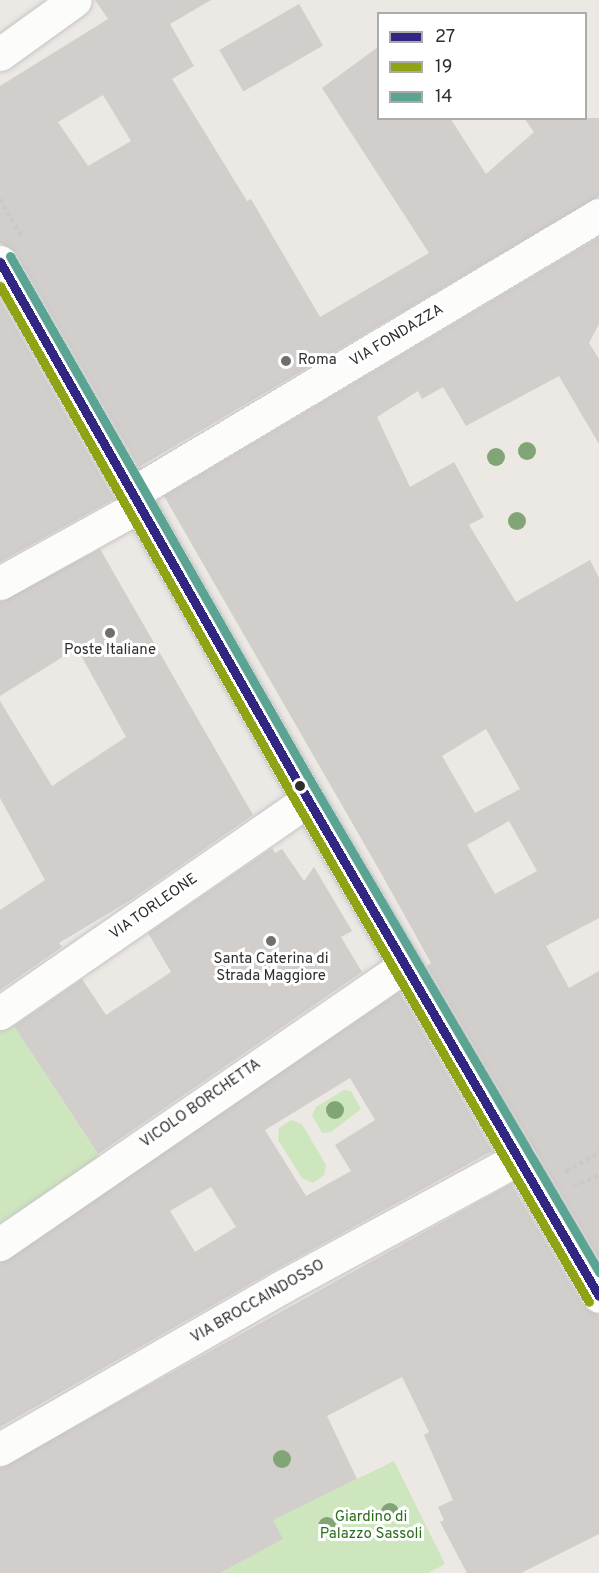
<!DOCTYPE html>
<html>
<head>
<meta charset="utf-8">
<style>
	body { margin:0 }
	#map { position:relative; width:599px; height:1573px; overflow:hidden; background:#ece8e4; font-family:Overpass,sans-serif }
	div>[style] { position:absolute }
	.green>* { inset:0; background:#cee6be }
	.building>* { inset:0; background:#d1cecb; transform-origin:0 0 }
	.path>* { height:4px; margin-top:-2px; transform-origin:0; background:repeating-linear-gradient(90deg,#c9c9c8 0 4.5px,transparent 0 7.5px) }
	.roads { filter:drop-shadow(0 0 2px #c5c4c5) drop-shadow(0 0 2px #c5c4c5) }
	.minor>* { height:33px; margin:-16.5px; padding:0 16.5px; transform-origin:16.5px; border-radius:16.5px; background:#fcfcfb }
	.bus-1>* { height:9px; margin:-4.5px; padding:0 4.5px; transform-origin:4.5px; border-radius:4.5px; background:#312783 }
	.bus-2>* { height:9px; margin:-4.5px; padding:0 4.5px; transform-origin:4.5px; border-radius:4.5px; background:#8fa314 }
	.bus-3>* { height:9px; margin:-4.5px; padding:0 4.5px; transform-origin:4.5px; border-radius:4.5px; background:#5ba494 }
	.trees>* { width:18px; height:18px; margin:-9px; border-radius:50%; background:#82a575 }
	.dots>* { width:16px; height:16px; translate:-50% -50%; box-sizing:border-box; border:3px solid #fff; border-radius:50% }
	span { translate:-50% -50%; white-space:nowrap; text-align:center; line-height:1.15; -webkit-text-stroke:6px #fff; paint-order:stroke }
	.street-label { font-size:15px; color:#2e2e2e }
	.poi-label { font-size:15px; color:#2e2e2e }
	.left { translate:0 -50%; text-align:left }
	.park-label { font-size:15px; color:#2c6e1b }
	.legend { position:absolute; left:377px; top:12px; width:210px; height:108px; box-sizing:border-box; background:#fff; border:2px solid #ababab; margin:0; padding:8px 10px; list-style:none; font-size:18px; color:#2e2e2e }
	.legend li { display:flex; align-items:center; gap:12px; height:30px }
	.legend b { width:30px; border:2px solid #ababab }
</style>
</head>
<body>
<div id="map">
	<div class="green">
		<i style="clip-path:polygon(11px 1021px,101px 1159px,0 1223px,0 1028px)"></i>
		<i style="clip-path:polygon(344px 1090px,351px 1091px,361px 1109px,331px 1132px,322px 1133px,312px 1115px,316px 1107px)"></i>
		<i style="clip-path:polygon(291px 1120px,302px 1124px,326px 1165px,324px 1175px,313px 1183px,302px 1178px,278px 1140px,279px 1128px)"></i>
		<i style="clip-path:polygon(394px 1461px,445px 1564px,428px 1573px,220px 1573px,282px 1539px,253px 1480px,314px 1500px)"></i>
	</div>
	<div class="building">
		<i style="clip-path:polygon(evenodd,95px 0,211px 0,170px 24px,194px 66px,172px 79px,247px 201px,251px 199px,320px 317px,429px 253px,322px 88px,378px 47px,378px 118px,450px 118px,486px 174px,534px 132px,524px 118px,599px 118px,599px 196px,139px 467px,16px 253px,0 243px,0 86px,108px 19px,95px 0,103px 95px,131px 141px,88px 166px,58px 122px,103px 95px)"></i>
		<i style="left:299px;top:4px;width:48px;height:92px;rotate:60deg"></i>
		<i style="clip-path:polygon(evenodd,599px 237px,599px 324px,589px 343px,599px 359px,599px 444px,559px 376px,466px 426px,443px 387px,422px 399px,418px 391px,377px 417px,410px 487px,454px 462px,484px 517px,469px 525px,516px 602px,590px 560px,599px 578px,599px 918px,546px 946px,569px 988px,599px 971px,599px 1259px,427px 966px,431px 963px,377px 866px,164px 496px,599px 237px,486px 729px,520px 789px,475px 813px,442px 756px,486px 729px,599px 237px,509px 821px,537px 871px,495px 894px,467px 845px,509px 821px)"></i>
		<i style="clip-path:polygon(0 300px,114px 499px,0 562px)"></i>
		<i style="clip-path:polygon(100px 549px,253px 815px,129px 901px,59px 943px,62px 947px,0 990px,0 910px,45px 880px,0 798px,0 701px,52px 786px,126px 737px,77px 648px,0 696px,0 602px)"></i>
		<i style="clip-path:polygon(272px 848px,275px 853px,282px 849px,304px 881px,314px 867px,352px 931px,341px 937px,362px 972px,98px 1154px,14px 1026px,82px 979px,106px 1015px,171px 972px,148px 933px)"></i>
		<i style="clip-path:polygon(evenodd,399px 992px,492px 1151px,271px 1272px,0 1427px,0 1263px,399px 992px,350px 1078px,375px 1120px,335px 1145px,351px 1171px,306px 1196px,265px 1130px,350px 1078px,399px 992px,211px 1187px,236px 1227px,195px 1252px,170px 1211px,211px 1187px)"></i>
		<i style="clip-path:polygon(511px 1184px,583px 1305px,599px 1315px,599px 1534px,521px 1573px,467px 1573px,440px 1522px,444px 1520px,438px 1507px,453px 1500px,424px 1435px,429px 1432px,402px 1377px,327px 1416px,357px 1479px,273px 1520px,283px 1539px,220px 1573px,0 1573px,0 1468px)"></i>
	</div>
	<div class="path">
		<i style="left:0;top:199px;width:43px;rotate:60.4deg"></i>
		<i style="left:567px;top:1174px;width:3px;rotate:-108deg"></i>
		<i style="left:566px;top:1171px;width:38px;rotate:-29deg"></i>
		<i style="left:573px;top:1186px;width:28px;rotate:-23deg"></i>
	</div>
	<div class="roads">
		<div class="minor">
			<i style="left:0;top:54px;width:92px;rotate:-35.8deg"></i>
			<i style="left:0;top:262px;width:604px;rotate:60.21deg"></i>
			<i style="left:300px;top:786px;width:591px;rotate:59.62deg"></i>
			<i style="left:133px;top:493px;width:543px;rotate:-30.82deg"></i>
			<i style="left:0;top:583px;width:159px;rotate:-29deg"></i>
			<i style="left:0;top:1013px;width:374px;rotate:-34.7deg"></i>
			<i style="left:0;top:1244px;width:490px;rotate:-34.5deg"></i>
			<i style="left:0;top:1449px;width:323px;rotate:-29.9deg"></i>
			<i style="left:280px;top:1288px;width:272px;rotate:-28.5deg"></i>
		</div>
	</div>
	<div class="bus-1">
		<i style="left:0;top:262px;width:604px;rotate:60.21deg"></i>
		<i style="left:300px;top:786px;width:591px;rotate:59.62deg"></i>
	</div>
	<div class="bus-2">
		<i style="left:0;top:286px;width:583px;rotate:60.18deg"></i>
		<i style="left:290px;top:792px;width:591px;rotate:59.62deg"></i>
	</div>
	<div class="bus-3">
		<i style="left:10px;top:256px;width:604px;rotate:60.21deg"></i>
		<i style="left:310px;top:780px;width:571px;rotate:59.57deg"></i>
	</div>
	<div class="trees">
		<i style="left:527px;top:451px"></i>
		<i style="left:496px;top:457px"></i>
		<i style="left:517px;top:521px"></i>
		<i style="left:335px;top:1110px"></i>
		<i style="left:282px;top:1459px"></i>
		<i style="left:390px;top:1512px"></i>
		<i style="left:327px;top:1526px"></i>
	</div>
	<div class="dots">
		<i style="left:286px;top:361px;background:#706f6e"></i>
		<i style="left:110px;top:633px;background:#706f6e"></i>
		<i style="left:300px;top:786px;background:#2e2e2e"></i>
		<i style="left:271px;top:941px;background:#706f6e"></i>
	</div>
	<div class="street-label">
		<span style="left:397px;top:336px;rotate:-31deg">VIA FONDAZZA</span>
		<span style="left:154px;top:907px;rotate:-35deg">VIA TORLEONE</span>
		<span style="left:201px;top:1104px;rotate:-35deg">VICOLO BORCHETTA</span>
		<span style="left:258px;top:1302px;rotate:-30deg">VIA BROCCAINDOSSO</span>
	</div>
	<div class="poi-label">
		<span class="left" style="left:298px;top:361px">Roma</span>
		<span style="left:110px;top:651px">Poste Italiane</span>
		<span style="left:271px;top:968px">Santa Caterina di<br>Strada Maggiore</span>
	</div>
	<div class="park-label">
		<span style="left:371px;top:1526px">Giardino di<br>Palazzo Sassoli</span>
	</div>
	<ul class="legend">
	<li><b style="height:8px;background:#312783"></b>27</li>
	<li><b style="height:8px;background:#8fa314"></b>19</li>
	<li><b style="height:8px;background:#5ba494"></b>14</li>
	</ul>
</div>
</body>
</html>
